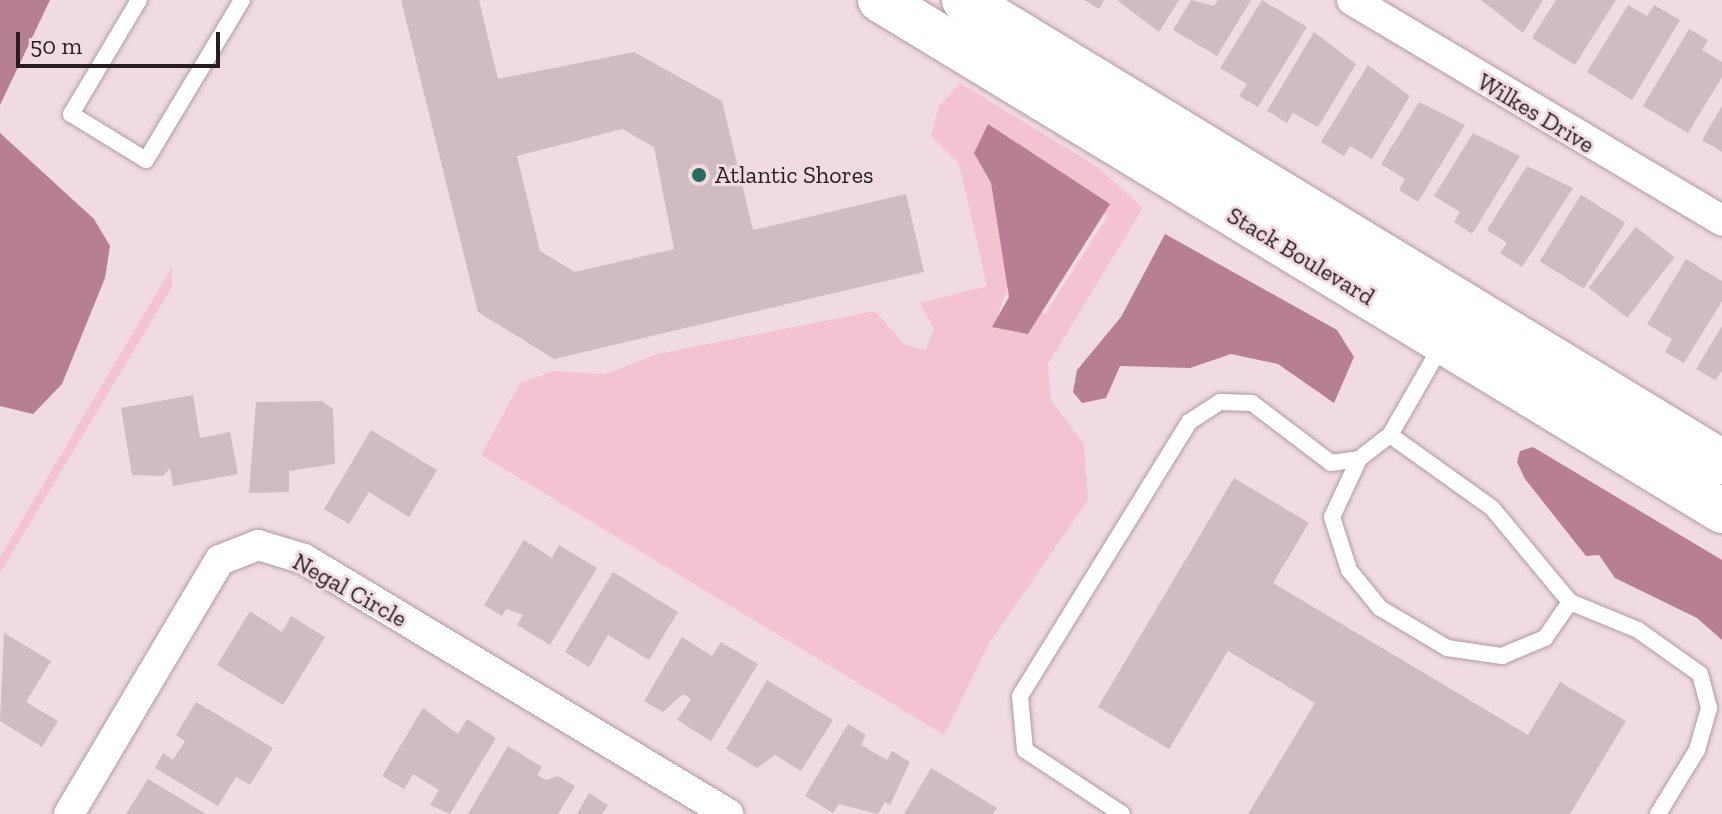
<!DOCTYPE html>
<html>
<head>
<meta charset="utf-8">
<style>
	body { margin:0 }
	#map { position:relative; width:1722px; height:814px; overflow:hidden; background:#f1dbe2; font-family:"Zilla Slab",serif }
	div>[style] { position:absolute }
	.green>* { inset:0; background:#f4c3d2 }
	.water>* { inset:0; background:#b77f92 }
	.building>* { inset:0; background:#d0bbc2; transform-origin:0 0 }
	.roads { filter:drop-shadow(0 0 2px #af9ba1) drop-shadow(0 0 2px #af9ba1) }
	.lane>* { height:16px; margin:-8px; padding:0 8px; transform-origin:8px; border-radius:8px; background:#fff }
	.street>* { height:30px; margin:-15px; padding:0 15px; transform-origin:15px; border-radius:15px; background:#fff }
	.secondary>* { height:44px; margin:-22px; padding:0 22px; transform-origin:22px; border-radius:22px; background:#fff }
	.dots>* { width:22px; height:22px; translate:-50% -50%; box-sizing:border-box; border:4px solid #f1dbe2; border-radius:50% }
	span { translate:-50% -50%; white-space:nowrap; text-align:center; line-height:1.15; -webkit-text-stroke:6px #f1dbe2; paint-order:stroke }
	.street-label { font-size:24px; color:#251d20 }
	.poi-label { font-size:24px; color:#251d20 }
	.left { translate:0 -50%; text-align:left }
	.scale { position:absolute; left:16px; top:32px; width:204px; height:36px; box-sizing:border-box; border:4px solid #251d20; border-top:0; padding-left:10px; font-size:24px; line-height:28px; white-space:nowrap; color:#251d20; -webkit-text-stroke:6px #f1dbe2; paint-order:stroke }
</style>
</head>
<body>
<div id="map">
	<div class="green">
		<i style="clip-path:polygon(evenodd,960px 83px,1096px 166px,1143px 208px,1048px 364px,1051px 400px,1084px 445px,1088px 500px,990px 642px,944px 735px,481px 455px,520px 383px,554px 371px,606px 374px,657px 354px,875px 311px,905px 345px,926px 350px,934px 329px,920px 303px,987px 286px,959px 164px,931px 136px,939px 106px,960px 83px,974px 153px,1108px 216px,1046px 313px,998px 314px,1009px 284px,991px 183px,974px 153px)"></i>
		<i style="clip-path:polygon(172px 267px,172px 287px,0 573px,0 557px)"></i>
	</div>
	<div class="water">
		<i style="clip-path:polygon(0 0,50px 0,0 105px)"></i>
		<i style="clip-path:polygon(988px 124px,1110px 204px,1028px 334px,992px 327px,1009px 297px,991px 183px,974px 153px)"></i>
		<i style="clip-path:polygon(0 133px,94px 219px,110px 246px,105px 278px,62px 384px,33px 414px,0 406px)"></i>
		<i style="clip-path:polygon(1165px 234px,1337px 330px,1354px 357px,1334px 403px,1278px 364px,1231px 354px,1190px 368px,1120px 366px,1106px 398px,1082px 403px,1073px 392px,1077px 370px,1121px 317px)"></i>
		<i style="clip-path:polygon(1533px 447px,1722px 560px,1722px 640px,1697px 618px,1615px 578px,1599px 555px,1586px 556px,1525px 479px,1517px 462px,1520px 451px)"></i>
	</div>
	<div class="building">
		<i style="clip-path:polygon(evenodd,401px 0,479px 0,498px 79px,634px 52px,722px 101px,753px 230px,906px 194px,924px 272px,554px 359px,478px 312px,401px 0,622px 129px,654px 147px,674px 249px,575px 272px,540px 251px,517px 156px,622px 129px)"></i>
		<i style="clip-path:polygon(1084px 0,1104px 0,1099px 9px)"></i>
		<i style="clip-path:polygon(1117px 0,1179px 0,1159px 32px)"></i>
		<i style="clip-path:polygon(1191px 0,1214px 6px,1218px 0,1251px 0,1217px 56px,1173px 30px)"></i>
		<i style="clip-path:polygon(1262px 0,1307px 27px,1258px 107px,1239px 96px,1247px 84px,1220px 68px)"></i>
		<i style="clip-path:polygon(1481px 0,1543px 0,1523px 33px)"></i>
		<i style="clip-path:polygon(1556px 0,1616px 0,1575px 65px,1532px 38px)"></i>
		<i style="clip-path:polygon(1628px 5px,1647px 16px,1654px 5px,1680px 20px,1632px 100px,1587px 72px)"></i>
		<i style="clip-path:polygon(1689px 29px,1708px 40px,1702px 50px,1722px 62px,1722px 77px,1688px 133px,1643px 106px)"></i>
		<i style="clip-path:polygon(1314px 32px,1356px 64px,1318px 127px,1293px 113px,1287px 123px,1267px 111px)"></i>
		<i style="clip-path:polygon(1368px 65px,1410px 96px,1372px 159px,1350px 146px,1344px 156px,1321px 142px)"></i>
		<i style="clip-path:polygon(1419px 102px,1465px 125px,1418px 202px,1399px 190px,1405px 179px,1381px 164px)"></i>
		<i style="clip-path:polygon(1722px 106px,1722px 152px,1702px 140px)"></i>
		<i style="clip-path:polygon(1473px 133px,1520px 156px,1472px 234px,1454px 222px,1460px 212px,1434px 196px)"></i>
		<i style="clip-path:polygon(1527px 166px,1573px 188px,1522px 267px,1500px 253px,1507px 243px,1487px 230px)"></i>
		<i style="left:1581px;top:195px;width:52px;height:78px;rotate:32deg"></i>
		<i style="left:1636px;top:227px;width:49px;height:77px;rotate:38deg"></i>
		<i style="clip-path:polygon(1686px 259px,1722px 281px,1722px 301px,1684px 363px,1665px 352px,1672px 339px,1647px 324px)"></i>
		<i style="clip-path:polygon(1722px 326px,1722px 371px,1715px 380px,1696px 369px)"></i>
		<i style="clip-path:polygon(193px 395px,200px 438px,230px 432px,238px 474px,173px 486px,170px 468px,163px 476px,132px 475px,121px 408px)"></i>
		<i style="clip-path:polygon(322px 401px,333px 409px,335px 464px,289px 471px,289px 492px,249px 493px,256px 402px)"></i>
		<i style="clip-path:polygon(371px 430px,437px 470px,409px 517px,369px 492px,349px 524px,324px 509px)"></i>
		<i style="clip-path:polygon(1234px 478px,1309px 523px,1273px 583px,1528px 735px,1560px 682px,1626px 721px,1570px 814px,1248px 814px,1315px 703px,1228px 651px,1169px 749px,1098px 707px)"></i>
		<i style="clip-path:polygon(524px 540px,552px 558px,559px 545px,597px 568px,550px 645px,517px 625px,523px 615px,506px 609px,502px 616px,484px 605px)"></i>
		<i style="clip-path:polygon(613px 572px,678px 612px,649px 660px,608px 635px,589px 667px,565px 652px)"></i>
		<i style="clip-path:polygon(250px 611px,282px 632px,291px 616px,325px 637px,283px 705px,217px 665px)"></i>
		<i style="clip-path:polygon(4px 633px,51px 661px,26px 702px,58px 721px,42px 747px,0 721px)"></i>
		<i style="clip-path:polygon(682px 637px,712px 656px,721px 642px,758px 664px,711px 741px,677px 720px,691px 699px,683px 694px,663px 712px,644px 701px)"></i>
		<i style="clip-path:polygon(767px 680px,833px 720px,801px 771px,775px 755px,757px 768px,726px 749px)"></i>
		<i style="clip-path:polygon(196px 702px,273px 748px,250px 785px,236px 777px,218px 806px,155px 768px,163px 753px,173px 760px,185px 741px,176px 735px)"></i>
		<i style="clip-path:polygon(423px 708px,458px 734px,467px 719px,496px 738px,450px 814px,430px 805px,439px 790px,413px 774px,404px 789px,382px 776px)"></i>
		<i style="clip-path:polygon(848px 724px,866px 735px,861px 745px,887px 760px,892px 751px,910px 762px,890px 805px,885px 802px,878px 814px,839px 804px,833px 813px,805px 796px)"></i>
		<i style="clip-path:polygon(508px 746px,542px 767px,537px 775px,546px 780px,558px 776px,575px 786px,558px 814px,468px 814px)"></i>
		<i style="clip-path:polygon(931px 768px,997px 808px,993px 814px,904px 814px)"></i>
		<i style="clip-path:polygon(148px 779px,206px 814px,126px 814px)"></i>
		<i style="clip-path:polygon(589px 793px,608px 805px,602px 814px,577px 814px)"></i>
	</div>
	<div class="roads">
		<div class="lane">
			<i style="left:139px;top:0;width:133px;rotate:120.8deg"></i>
			<i style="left:71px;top:114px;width:88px;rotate:31.5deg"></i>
			<i style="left:146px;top:160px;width:187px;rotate:-59deg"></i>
			<i style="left:1390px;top:435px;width:125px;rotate:35.6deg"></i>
			<i style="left:1492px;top:508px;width:122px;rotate:50.3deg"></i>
			<i style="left:1570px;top:602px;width:74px;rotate:22.4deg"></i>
			<i style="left:1638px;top:630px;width:76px;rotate:35.4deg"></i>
			<i style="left:1700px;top:674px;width:35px;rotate:75deg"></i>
			<i style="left:1709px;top:708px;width:44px;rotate:105.9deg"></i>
			<i style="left:1697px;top:750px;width:75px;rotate:121.4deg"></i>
			<i style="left:1359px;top:459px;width:64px;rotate:115deg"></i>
			<i style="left:1332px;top:517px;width:56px;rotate:72.2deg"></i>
			<i style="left:1349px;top:570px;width:49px;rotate:50.8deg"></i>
			<i style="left:1380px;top:608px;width:78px;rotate:30.8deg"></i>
			<i style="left:1447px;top:648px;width:56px;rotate:8.3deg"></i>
			<i style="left:1502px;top:656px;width:47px;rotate:-22.7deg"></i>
			<i style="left:1545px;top:638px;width:44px;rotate:-55.2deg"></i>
			<i style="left:1122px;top:814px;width:116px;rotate:-146.6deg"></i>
			<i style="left:1025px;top:750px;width:54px;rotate:-95.3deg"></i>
			<i style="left:1020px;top:696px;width:322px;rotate:-58.3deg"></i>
			<i style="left:1189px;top:422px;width:37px;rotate:-33deg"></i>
			<i style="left:1220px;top:402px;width:32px;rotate:2deg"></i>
			<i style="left:1252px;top:403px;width:99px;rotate:37.2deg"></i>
			<i style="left:1331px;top:463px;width:28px;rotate:-8deg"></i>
			<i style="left:1359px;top:459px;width:39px;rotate:-38deg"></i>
			<i style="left:1390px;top:435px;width:106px;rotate:-60.1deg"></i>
		</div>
		<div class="street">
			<i style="left:1352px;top:0;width:431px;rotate:30.8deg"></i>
			<i style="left:69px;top:814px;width:295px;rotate:-59.3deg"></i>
			<i style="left:220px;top:560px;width:41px;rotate:-21.5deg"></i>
			<i style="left:258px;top:545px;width:48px;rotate:16.9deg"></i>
			<i style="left:304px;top:559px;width:495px;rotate:31deg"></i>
		</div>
		<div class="secondary">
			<i style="left:880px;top:0;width:985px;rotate:31.25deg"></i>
			<i style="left:964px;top:0;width:888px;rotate:31.36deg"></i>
		</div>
	</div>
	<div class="dots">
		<i style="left:699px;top:175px;background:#296d5f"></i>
	</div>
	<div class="street-label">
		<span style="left:1536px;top:113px;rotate:31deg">Wilkes Drive</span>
		<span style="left:1301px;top:256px;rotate:31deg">Stack Boulevard</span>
		<span style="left:350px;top:590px;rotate:29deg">Negal Circle</span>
	</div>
	<div class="poi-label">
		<span class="left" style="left:715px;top:175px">Atlantic Shores</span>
	</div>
	<div class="scale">50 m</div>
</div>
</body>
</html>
